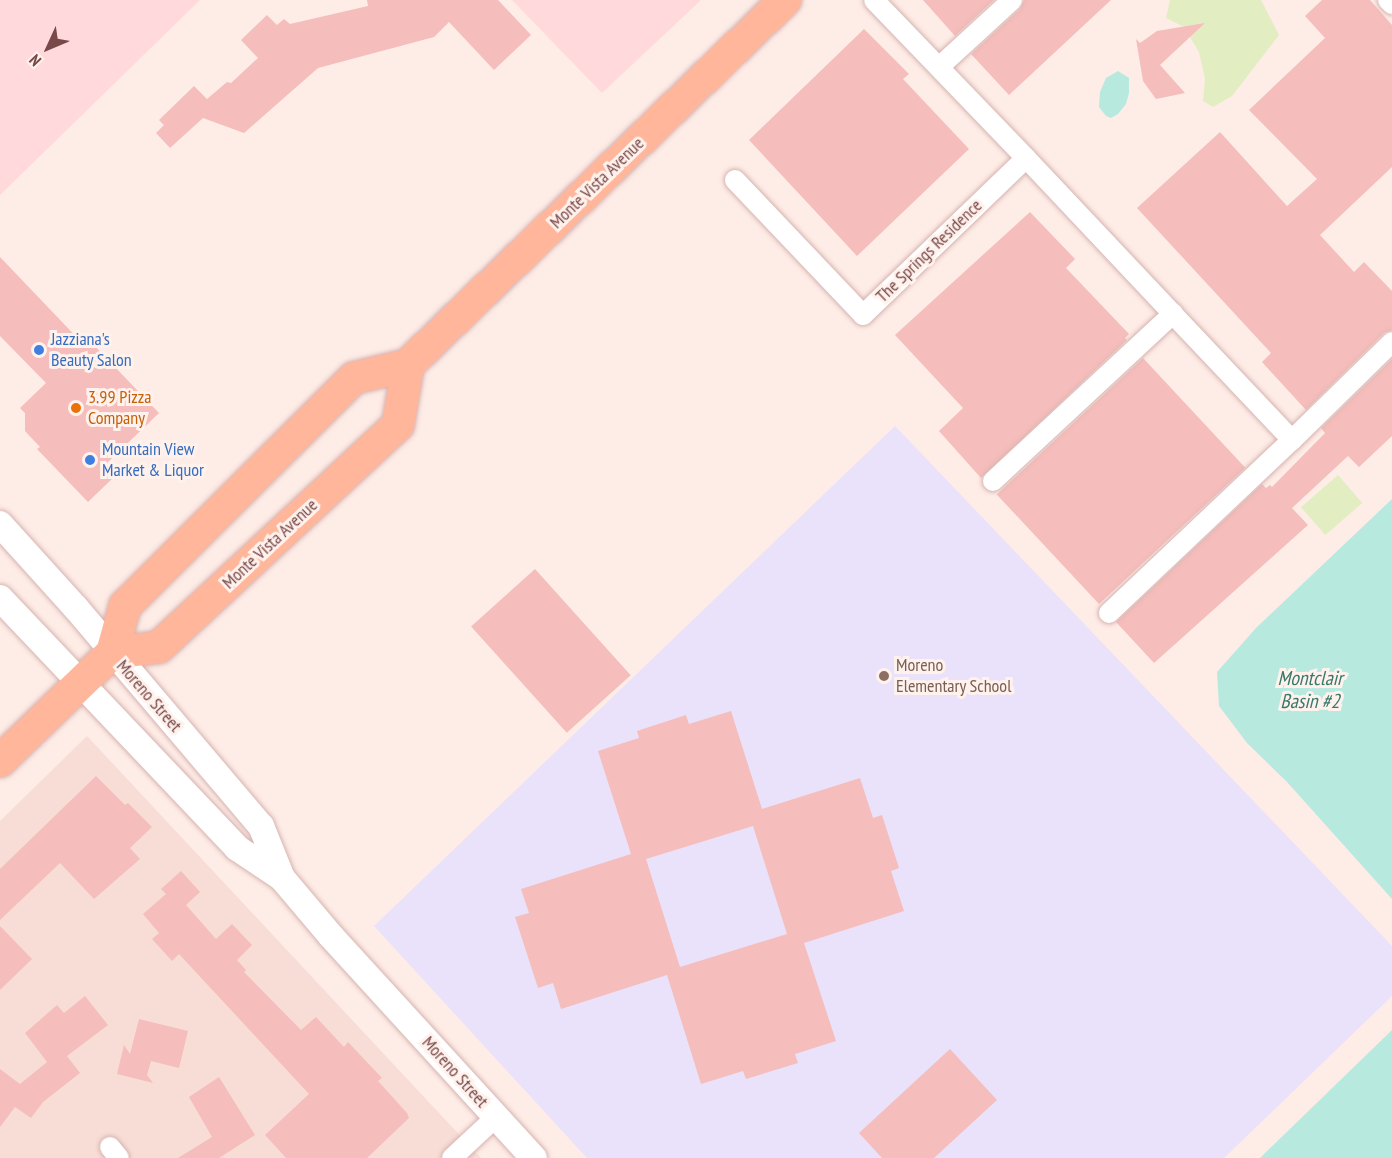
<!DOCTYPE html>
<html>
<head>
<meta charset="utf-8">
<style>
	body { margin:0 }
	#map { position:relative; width:1392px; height:1158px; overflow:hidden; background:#feece6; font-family:"PT Sans Narrow",sans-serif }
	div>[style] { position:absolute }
	.residential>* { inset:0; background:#f8ddd6 }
	.commercial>* { inset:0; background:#ffd9db }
	.education>* { inset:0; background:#e9e2fa }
	.green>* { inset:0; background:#e3edc2; transform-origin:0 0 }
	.water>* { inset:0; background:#b8e9df }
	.building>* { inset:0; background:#f5bdbb; transform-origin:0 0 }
	.roads { filter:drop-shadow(0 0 2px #d6b3b0) drop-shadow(0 0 2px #d6b3b0) }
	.minor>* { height:20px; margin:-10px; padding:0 10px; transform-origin:10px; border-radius:10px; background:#fff }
	.tertiary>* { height:26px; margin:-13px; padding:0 13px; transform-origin:13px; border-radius:13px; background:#fff }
	.primary>* { height:32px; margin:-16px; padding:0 16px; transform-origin:16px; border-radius:16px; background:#ffb69b }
	.dots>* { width:16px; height:16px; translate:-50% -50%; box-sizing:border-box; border:3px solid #fff2ed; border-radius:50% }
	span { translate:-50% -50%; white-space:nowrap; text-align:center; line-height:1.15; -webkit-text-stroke:6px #fff2ed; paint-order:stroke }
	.street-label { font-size:18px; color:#794848 }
	.shop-label { font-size:18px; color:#366cbe }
	.left { translate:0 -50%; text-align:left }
	.food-label { font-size:18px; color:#c56008 }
	.education-label { font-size:18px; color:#785e54 }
	.water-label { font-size:20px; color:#38796b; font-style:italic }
	.north { position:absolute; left:18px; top:18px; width:60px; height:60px; -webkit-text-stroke:4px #fff2ed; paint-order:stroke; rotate:226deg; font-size:16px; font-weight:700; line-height:24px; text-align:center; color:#794848 }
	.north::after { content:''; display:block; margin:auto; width:21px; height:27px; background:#794848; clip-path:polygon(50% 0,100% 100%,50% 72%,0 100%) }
</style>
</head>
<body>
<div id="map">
	<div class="residential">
		<i style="clip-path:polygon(87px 736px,481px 1158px,0 1158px,0 821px)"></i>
	</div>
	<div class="commercial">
		<i style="clip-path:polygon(0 0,200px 0,0 195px)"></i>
		<i style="clip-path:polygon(512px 0,701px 0,602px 93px)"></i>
	</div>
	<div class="education">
		<i style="clip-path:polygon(895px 426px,1392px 946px,1392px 996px,1224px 1158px,587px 1158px,374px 926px)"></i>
	</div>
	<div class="green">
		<i style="clip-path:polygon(1170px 0,1261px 0,1279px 35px,1232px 96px,1213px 107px,1203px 101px,1205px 79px,1199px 52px,1184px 27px,1166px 18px)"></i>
		<i style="left:1338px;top:475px;width:37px;height:49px;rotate:49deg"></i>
	</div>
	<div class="water">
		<i style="clip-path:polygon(1118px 71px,1129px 78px,1129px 93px,1126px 104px,1118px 114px,1111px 118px,1106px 116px,1099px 107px,1100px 92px,1106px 78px)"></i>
		<i style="clip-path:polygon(1392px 499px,1392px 899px,1287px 782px,1247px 743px,1219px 706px,1217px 672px,1256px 628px)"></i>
		<i style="clip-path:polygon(1392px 1030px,1392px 1158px,1260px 1158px)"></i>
	</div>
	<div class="building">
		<i style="clip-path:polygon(367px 0,498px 0,531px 35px,494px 70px,449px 22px,434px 37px,318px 68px,244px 133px,203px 118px,170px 148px,156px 133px,164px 125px,159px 120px,194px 86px,207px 99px,227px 82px,231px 83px,258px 58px,241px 40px,267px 15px,277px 25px,284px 19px,290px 24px,368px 6px)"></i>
		<i style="clip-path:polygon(923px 0,994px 0,955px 36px)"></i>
		<i style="clip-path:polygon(1024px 0,1111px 0,1009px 95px,971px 54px,1020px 9px)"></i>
		<i style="clip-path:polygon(1322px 0,1370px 0,1392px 25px,1392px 167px,1320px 235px,1354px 272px,1364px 262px,1392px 291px,1392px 330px,1384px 333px,1306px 410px,1262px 362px,1271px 353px,1137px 208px,1220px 132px,1287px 206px,1317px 179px,1249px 110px,1325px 38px,1305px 16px)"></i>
		<i style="clip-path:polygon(1205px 23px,1160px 65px,1185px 93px,1156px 99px,1143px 81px,1136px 39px,1140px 43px,1157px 31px)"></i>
		<i style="clip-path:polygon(864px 29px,909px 74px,903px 79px,969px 149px,857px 256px,749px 140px)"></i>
		<i style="clip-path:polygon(1030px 212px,1075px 259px,1066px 268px,1129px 334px,1125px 338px,1127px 340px,981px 478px,939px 431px,963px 408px,895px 335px)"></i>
		<i style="clip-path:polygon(0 257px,85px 346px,90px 341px,159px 413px,106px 464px,116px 475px,88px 502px,37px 449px,40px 447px,25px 431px,25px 413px,20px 408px,46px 383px,0 336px)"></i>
		<i style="left:1143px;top:358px;width:150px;height:200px;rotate:47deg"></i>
		<i style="clip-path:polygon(1392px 359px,1392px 436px,1359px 467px,1348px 456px,1292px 508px,1308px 525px,1154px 663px,1116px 622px,1262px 484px,1266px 488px,1270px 485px,1272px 487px,1325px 433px,1321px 428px)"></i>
		<i style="left:535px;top:569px;width:143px;height:86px;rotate:48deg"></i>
		<i style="clip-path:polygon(evenodd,731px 711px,762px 809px,860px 778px,873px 818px,882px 815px,899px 868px,891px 871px,904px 911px,804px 943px,836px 1041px,795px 1054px,798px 1063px,746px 1079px,743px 1071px,701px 1084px,667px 975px,561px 1009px,553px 983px,538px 988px,515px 917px,529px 913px,521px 889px,631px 854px,598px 751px,639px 738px,637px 731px,686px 715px,689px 724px,731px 711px,753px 826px,787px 934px,680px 967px,646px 859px,753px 826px)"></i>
		<i style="clip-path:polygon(96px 776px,125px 805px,128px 803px,152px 827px,130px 848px,140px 859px,94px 899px,60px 863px,0 920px,0 869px)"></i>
		<i style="clip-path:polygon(181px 871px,200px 892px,186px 905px,216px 939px,232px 924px,252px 945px,237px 960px,246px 970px,244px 972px,301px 1030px,316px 1017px,344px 1047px,348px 1042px,382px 1078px,378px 1081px,407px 1113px,409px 1118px,367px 1158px,286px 1158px,265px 1135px,309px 1094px,179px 954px,172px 961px,152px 939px,159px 933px,143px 914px,166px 894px,161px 889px)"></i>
		<i style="clip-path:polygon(0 926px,32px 959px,0 990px)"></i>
		<i style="clip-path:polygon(85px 996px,108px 1025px,67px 1056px,80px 1073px,43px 1102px,31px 1118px,15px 1107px,0 1127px,0 1069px,20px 1084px,47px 1062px,25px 1033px,57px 1005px,64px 1013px)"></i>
		<i style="clip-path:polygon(139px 1019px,188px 1031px,179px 1068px,151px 1061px,147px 1075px,153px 1083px,117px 1074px,124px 1045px,130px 1054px)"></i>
		<i style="clip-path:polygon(950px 1049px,997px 1100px,934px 1158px,882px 1158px,859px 1133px)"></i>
		<i style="clip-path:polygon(219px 1077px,255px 1135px,219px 1158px,178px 1158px,212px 1137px,189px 1097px)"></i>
	</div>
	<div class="roads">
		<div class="minor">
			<i style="left:1388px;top:0;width:6px;rotate:45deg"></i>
			<i style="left:939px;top:67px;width:99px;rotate:-42.5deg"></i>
			<i style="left:735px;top:180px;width:186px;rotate:46.5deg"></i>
			<i style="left:863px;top:315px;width:226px;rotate:-43.9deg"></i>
			<i style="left:1026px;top:158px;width:219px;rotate:-133.9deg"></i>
			<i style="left:1292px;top:440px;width:140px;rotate:-44.4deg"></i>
			<i style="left:993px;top:481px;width:246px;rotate:-42.9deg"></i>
			<i style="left:1173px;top:314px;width:214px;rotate:-133.3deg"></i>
			<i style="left:1109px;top:613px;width:252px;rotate:-43.4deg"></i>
			<i style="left:1292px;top:440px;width:173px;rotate:-133.4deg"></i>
			<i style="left:110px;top:1147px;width:14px;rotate:51deg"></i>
			<i style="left:452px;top:1158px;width:60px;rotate:-43deg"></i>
		</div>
		<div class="tertiary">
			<i style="left:0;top:524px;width:113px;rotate:47.9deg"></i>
			<i style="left:76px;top:608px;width:286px;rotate:49.7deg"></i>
			<i style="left:261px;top:826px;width:56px;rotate:68deg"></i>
			<i style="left:0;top:598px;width:344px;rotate:46.5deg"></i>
			<i style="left:237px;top:848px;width:54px;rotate:33.7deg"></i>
			<i style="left:282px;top:878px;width:76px;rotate:49.8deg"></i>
			<i style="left:331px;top:936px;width:301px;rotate:47.6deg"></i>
		</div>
		<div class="primary">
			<i style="left:112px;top:653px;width:47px;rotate:-7.3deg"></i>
			<i style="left:159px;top:647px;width:326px;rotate:-42.9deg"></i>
			<i style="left:398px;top:425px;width:61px;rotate:-80.5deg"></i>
			<i style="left:0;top:761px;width:156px;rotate:-44deg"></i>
			<i style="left:112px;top:653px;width:49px;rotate:-74.5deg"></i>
			<i style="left:125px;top:606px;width:323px;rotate:-44.9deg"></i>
			<i style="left:354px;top:378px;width:56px;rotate:-13.5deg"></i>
			<i style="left:408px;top:365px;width:525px;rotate:-44.07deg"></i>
		</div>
	</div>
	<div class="dots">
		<i style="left:39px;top:350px;background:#3f7fe0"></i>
		<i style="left:76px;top:408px;background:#e8710a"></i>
		<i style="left:90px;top:460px;background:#3f7fe0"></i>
		<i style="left:884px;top:676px;background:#8d6e63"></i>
	</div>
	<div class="street-label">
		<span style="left:597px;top:183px;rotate:-44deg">Monte Vista Avenue</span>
		<span style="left:929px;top:251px;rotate:-44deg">The Springs Residence</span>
		<span style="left:270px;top:544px;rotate:-43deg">Monte Vista Avenue</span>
		<span style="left:149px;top:696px;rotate:49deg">Moreno Street</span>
		<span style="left:455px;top:1072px;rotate:48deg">Moreno Street</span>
	</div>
	<div class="shop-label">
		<span class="left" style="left:51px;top:350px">Jazziana's<br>Beauty Salon</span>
		<span class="left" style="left:102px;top:460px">Mountain View<br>Market &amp; Liquor</span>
	</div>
	<div class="food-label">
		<span class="left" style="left:88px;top:408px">3.99 Pizza<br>Company</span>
	</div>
	<div class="education-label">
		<span class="left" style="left:896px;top:676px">Moreno<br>Elementary School</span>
	</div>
	<div class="water-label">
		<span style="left:1310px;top:690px">Montclair<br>Basin #2</span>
	</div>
	<div class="north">N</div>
</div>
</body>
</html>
